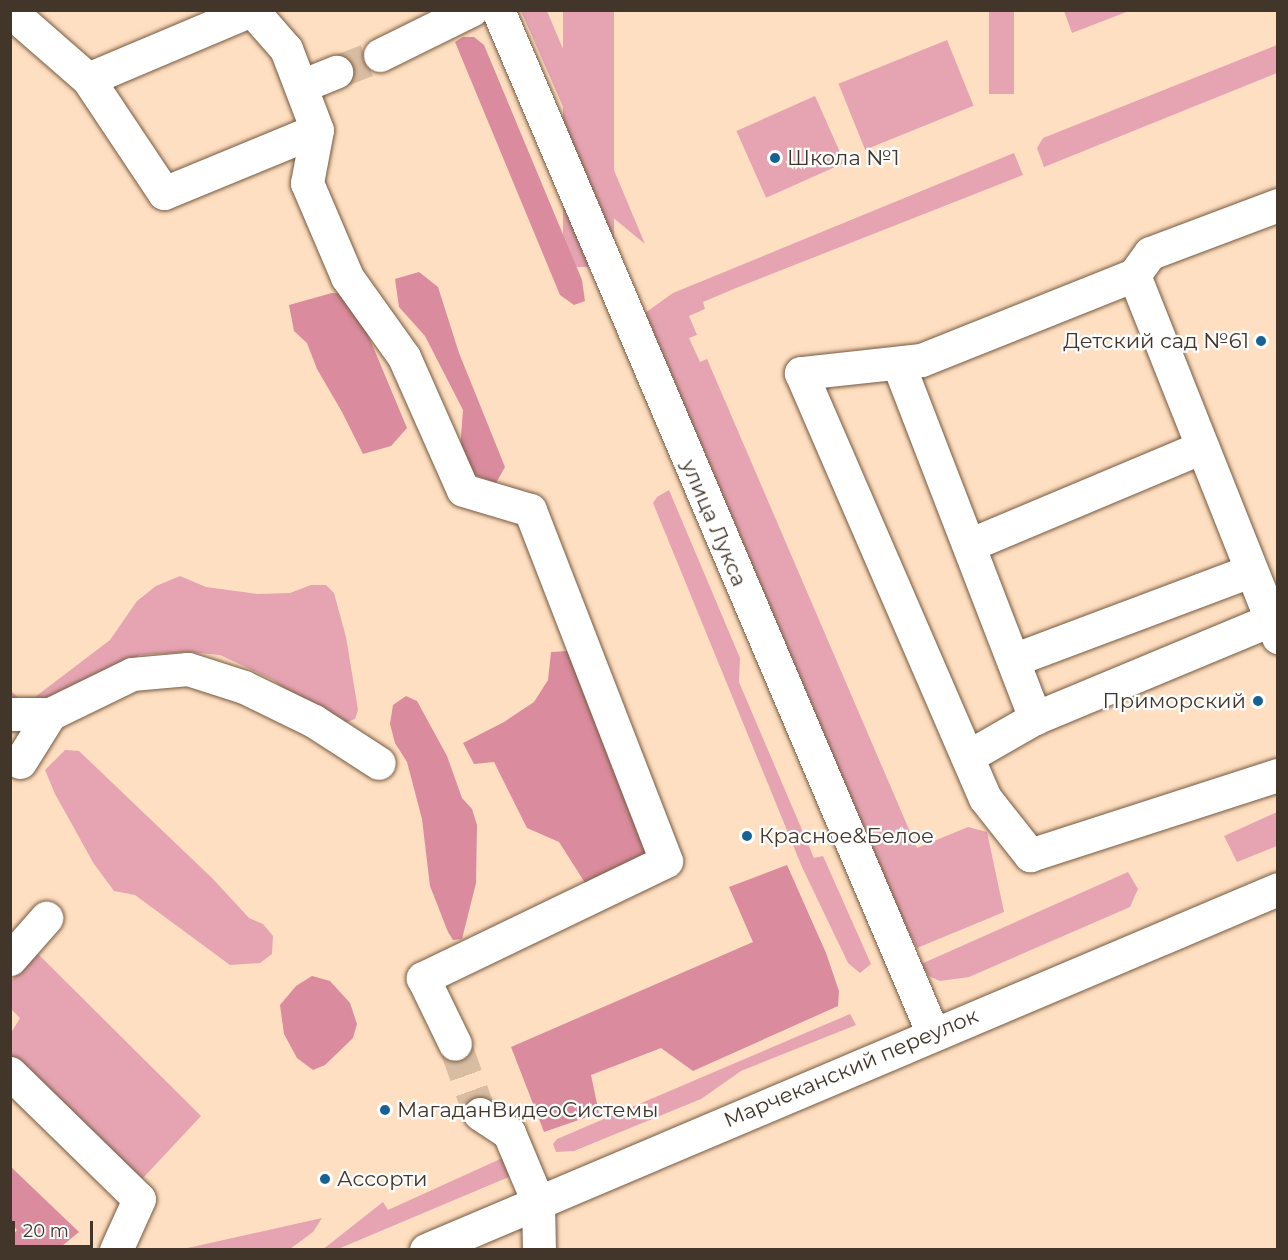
<!DOCTYPE html>
<html>
<head>
<meta charset="utf-8">
<style>
	body { margin:0 }
	#map { position:relative; width:1288px; height:1260px; overflow:hidden; background:#ffdfc1; font-family:Montserrat,sans-serif }
	div>[style] { position:absolute }
	.green>* { inset:0; background:#e6a4b2; transform-origin:0 0 }
	.forest>* { inset:0; background:#da8b9d }
	.minor-tunnel>* { height:33px; margin-top:-16.5px; transform-origin:0; background:repeating-linear-gradient(90deg,#d9bda3 0 33px,transparent 0 49px) }
	.roads { filter:drop-shadow(0 0 2px #75593f) drop-shadow(0 0 2px #75593f) }
	.minor>* { height:33px; margin:-16.5px; padding:0 16.5px; transform-origin:16.5px; border-radius:16.5px; background:#fff }
	.major>* { height:33px; margin:-16.5px; padding:0 16.5px; transform-origin:16.5px; border-radius:16.5px; background:#fff }
	.dots>* { width:16px; height:16px; translate:-50% -50%; box-sizing:border-box; border:3px solid #fff; border-radius:50% }
	span { translate:-50% -50%; white-space:nowrap; text-align:center; line-height:1.15; -webkit-text-stroke:4.5px #fff; paint-order:stroke }
	.poi-label { font-size:21px; color:#423529 }
	.left { translate:0 -50%; text-align:left }
	.right { translate:-100% -50%; text-align:right }
	.street-label { font-size:21px; color:#423529 }
	.frame { position:absolute; inset:0; border:12px solid #423529; pointer-events:none }
	.scale { position:absolute; left:12px; top:1221px; width:81px; height:27px; box-sizing:border-box; border:3px solid #423529; border-top:0; padding-left:8px; font-size:18px; line-height:21px; white-space:nowrap; color:#423529; -webkit-text-stroke:4px #fff; paint-order:stroke }
</style>
</head>
<body>
<div id="map">
	<div class="green">
		<i style="clip-path:polygon(521px 11px,547px 11px,645px 244px,611px 216px)"></i>
		<i style="left:563px;top:11px;width:51px;height:256px"></i>
		<i style="left:989px;top:11px;width:25px;height:83px"></i>
		<i style="clip-path:polygon(1064px 11px,1129px 11px,1072px 33px)"></i>
		<i style="left:947px;top:40px;width:71px;height:117px;rotate:68deg"></i>
		<i style="clip-path:polygon(1277px 45px,1277px 73px,1044px 167px,1037px 148px,1043px 138px)"></i>
		<i style="left:815px;top:96px;width:73px;height:86px;rotate:66deg"></i>
		<i style="clip-path:polygon(1014px 153px,1023px 175px,736px 288px,703px 302px,705px 309px,689px 316px,697px 335px,689px 338px,700px 362px,707px 359px,917px 848px,968px 827px,987px 832px,1004px 912px,917px 948px,889px 893px,645px 313px,673px 293px)"></i>
		<i style="clip-path:polygon(669px 490px,740px 658px,739px 682px,814px 858px,823px 856px,871px 964px,860px 973px,848px 963px,802px 867px,653px 503px,657px 497px)"></i>
		<i style="clip-path:polygon(180px 576px,206px 587px,257px 594px,290px 593px,311px 585px,326px 585px,334px 593px,346px 637px,358px 710px,355px 719px,345px 723px,306px 705px,273px 680px,220px 655px,188px 652px,140px 655px,47px 705px,11px 707px,11px 691px,19px 698px,35px 697px,110px 640px,137px 601px,156px 586px)"></i>
		<i style="clip-path:polygon(65px 750px,79px 751px,213px 879px,249px 918px,263px 924px,273px 936px,272px 954px,260px 963px,230px 965px,135px 895px,114px 891px,94px 864px,55px 794px,45px 770px)"></i>
		<i style="clip-path:polygon(1277px 812px,1277px 846px,1237px 862px,1224px 836px)"></i>
		<i style="clip-path:polygon(1128px 872px,1138px 889px,1130px 907px,969px 977px,940px 981px,929px 976px,921px 964px)"></i>
		<i style="clip-path:polygon(37px 953px,201px 1116px,143px 1178px,123px 1168px,11px 1057px,11px 1033px,20px 1018px,11px 1009px,10px 982px)"></i>
		<i style="clip-path:polygon(850px 1014px,856px 1025px,741px 1071px,701px 1099px,574px 1151px,556px 1152px,553px 1144px,557px 1139px)"></i>
		<i style="clip-path:polygon(509px 1155px,511px 1176px,338px 1249px,322px 1250px,383px 1202px,388px 1210px)"></i>
		<i style="clip-path:polygon(322px 1218px,313px 1232px,290px 1249px,183px 1249px)"></i>
	</div>
	<div class="forest">
		<i style="clip-path:polygon(463px 37px,474px 37px,484px 45px,582px 280px,585px 301px,574px 305px,560px 295px,455px 42px)"></i>
		<i style="clip-path:polygon(419px 272px,438px 287px,459px 353px,505px 467px,496px 483px,470px 473px,460px 449px,463px 410px,425px 336px,399px 307px,395px 279px)"></i>
		<i style="clip-path:polygon(332px 293px,351px 294px,407px 428px,391px 446px,363px 454px,342px 412px,317px 369px,307px 343px,294px 331px,289px 305px)"></i>
		<i style="clip-path:polygon(567px 651px,650px 858px,589px 889px,559px 842px,527px 828px,494px 762px,474px 764px,463px 743px,504px 722px,534px 702px,548px 680px,551px 652px)"></i>
		<i style="clip-path:polygon(406px 696px,417px 701px,447px 756px,462px 798px,472px 809px,477px 825px,476px 883px,462px 939px,453px 940px,448px 932px,430px 886px,422px 819px,407px 762px,395px 743px,390px 724px,393px 705px)"></i>
		<i style="clip-path:polygon(787px 865px,826px 953px,839px 991px,838px 1006px,693px 1071px,661px 1048px,591px 1075px,599px 1113px,544px 1132px,511px 1047px,753px 942px,729px 887px)"></i>
		<i style="clip-path:polygon(312px 976px,330px 981px,350px 1003px,357px 1024px,353px 1038px,325px 1065px,313px 1070px,297px 1058px,284px 1034px,280px 1005px,296px 986px)"></i>
		<i style="clip-path:polygon(11px 1167px,79px 1232px,62px 1246px,63px 1249px,11px 1249px,11px 1237px,17px 1230px,11px 1223px)"></i>
	</div>
	<div class="minor-tunnel">
		<i style="left:336px;top:72px;width:47px;rotate:-21.1deg"></i>
		<i style="left:455px;top:1044px;width:74px;rotate:70.3deg"></i>
	</div>
	<div class="roads">
		<div class="minor">
			<i style="left:498px;top:10px;width:1113px;rotate:66.98deg"></i>
			<i style="left:10px;top:11px;width:103px;rotate:41.1deg"></i>
			<i style="left:88px;top:79px;width:177px;rotate:-22.9deg"></i>
			<i style="left:380px;top:55px;width:102px;rotate:-26.3deg"></i>
			<i style="left:88px;top:79px;width:137px;rotate:56.3deg"></i>
			<i style="left:164px;top:193px;width:165px;rotate:-22.4deg"></i>
			<i style="left:317px;top:130px;width:87px;rotate:-110.9deg"></i>
			<i style="left:286px;top:49px;width:52px;rotate:-131.1deg"></i>
			<i style="left:301px;top:86px;width:38px;rotate:-22deg"></i>
			<i style="left:317px;top:130px;width:54px;rotate:100.7deg"></i>
			<i style="left:307px;top:183px;width:102px;rotate:66.9deg"></i>
			<i style="left:347px;top:277px;width:98px;rotate:54.5deg"></i>
			<i style="left:404px;top:357px;width:145px;rotate:66.1deg"></i>
			<i style="left:463px;top:490px;width:70px;rotate:16.6deg"></i>
			<i style="left:530px;top:510px;width:376px;rotate:68.8deg"></i>
			<i style="left:666px;top:861px;width:270px;rotate:154.3deg"></i>
			<i style="left:423px;top:978px;width:73px;rotate:64.1deg"></i>
			<i style="left:1278px;top:205px;width:137px;rotate:159.4deg"></i>
			<i style="left:1150px;top:253px;width:27px;rotate:126deg"></i>
			<i style="left:1134px;top:275px;width:390px;rotate:68.3deg"></i>
			<i style="left:1134px;top:275px;width:229px;rotate:158.2deg"></i>
			<i style="left:921px;top:360px;width:121px;rotate:173.8deg"></i>
			<i style="left:801px;top:373px;width:463px;rotate:66.6deg"></i>
			<i style="left:985px;top:798px;width:73px;rotate:51.7deg"></i>
			<i style="left:1030px;top:855px;width:261px;rotate:-17.9deg"></i>
			<i style="left:898px;top:363px;width:381px;rotate:68.9deg"></i>
			<i style="left:1035px;top:718px;width:78px;rotate:150.2deg"></i>
			<i style="left:969px;top:545px;width:253px;rotate:-22.8deg"></i>
			<i style="left:1013px;top:660px;width:253px;rotate:-20.6deg"></i>
			<i style="left:10px;top:714px;width:40px"></i>
			<i style="left:50px;top:714px;width:91px;rotate:-26deg"></i>
			<i style="left:132px;top:674px;width:56px;rotate:-5.1deg"></i>
			<i style="left:188px;top:669px;width:59px;rotate:17.8deg"></i>
			<i style="left:244px;top:687px;width:78px;rotate:25.9deg"></i>
			<i style="left:314px;top:721px;width:77px;rotate:32.9deg"></i>
			<i style="left:1035px;top:718px;width:255px;rotate:-22.6deg"></i>
			<i style="left:20px;top:762px;width:57px;rotate:-58deg"></i>
			<i style="left:10px;top:959px;width:55px;rotate:-48.7deg"></i>
			<i style="left:10px;top:1073px;width:180px;rotate:44.3deg"></i>
			<i style="left:139px;top:1199px;width:56px;rotate:114.3deg"></i>
			<i style="left:480px;top:1114px;width:35px;rotate:33deg"></i>
			<i style="left:509px;top:1133px;width:75px;rotate:67.2deg"></i>
			<i style="left:538px;top:1202px;width:48px;rotate:88.8deg"></i>
		</div>
		<div class="major">
			<i style="left:426px;top:1250px;width:925px;rotate:-22.96deg"></i>
		</div>
	</div>
	<div class="dots">
		<i style="left:775px;top:158px;background:#176194"></i>
		<i style="left:1261px;top:341px;background:#176194"></i>
		<i style="left:1258px;top:701px;background:#176194"></i>
		<i style="left:747px;top:836px;background:#176194"></i>
		<i style="left:385px;top:1110px;background:#176194"></i>
		<i style="left:325px;top:1179px;background:#176194"></i>
	</div>
	<div class="poi-label">
		<span class="left" style="left:787px;top:158px">Школа №1</span>
		<span class="right" style="left:1249px;top:341px">Детский сад №61</span>
		<span class="right" style="left:1246px;top:701px">Приморский</span>
		<span class="left" style="left:759px;top:836px">Красное&amp;Белое</span>
		<span class="left" style="left:397px;top:1110px">МагаданВидеоСистемы</span>
		<span class="left" style="left:337px;top:1179px">Ассорти</span>
	</div>
	<div class="street-label">
		<span style="left:714px;top:523px;rotate:67deg">улица Лукса</span>
		<span style="left:851px;top:1068px;rotate:-23deg">Марчеканский переулок</span>
	</div>
	<div class="frame"></div>
	<div class="scale">20 m</div>
</div>
</body>
</html>
